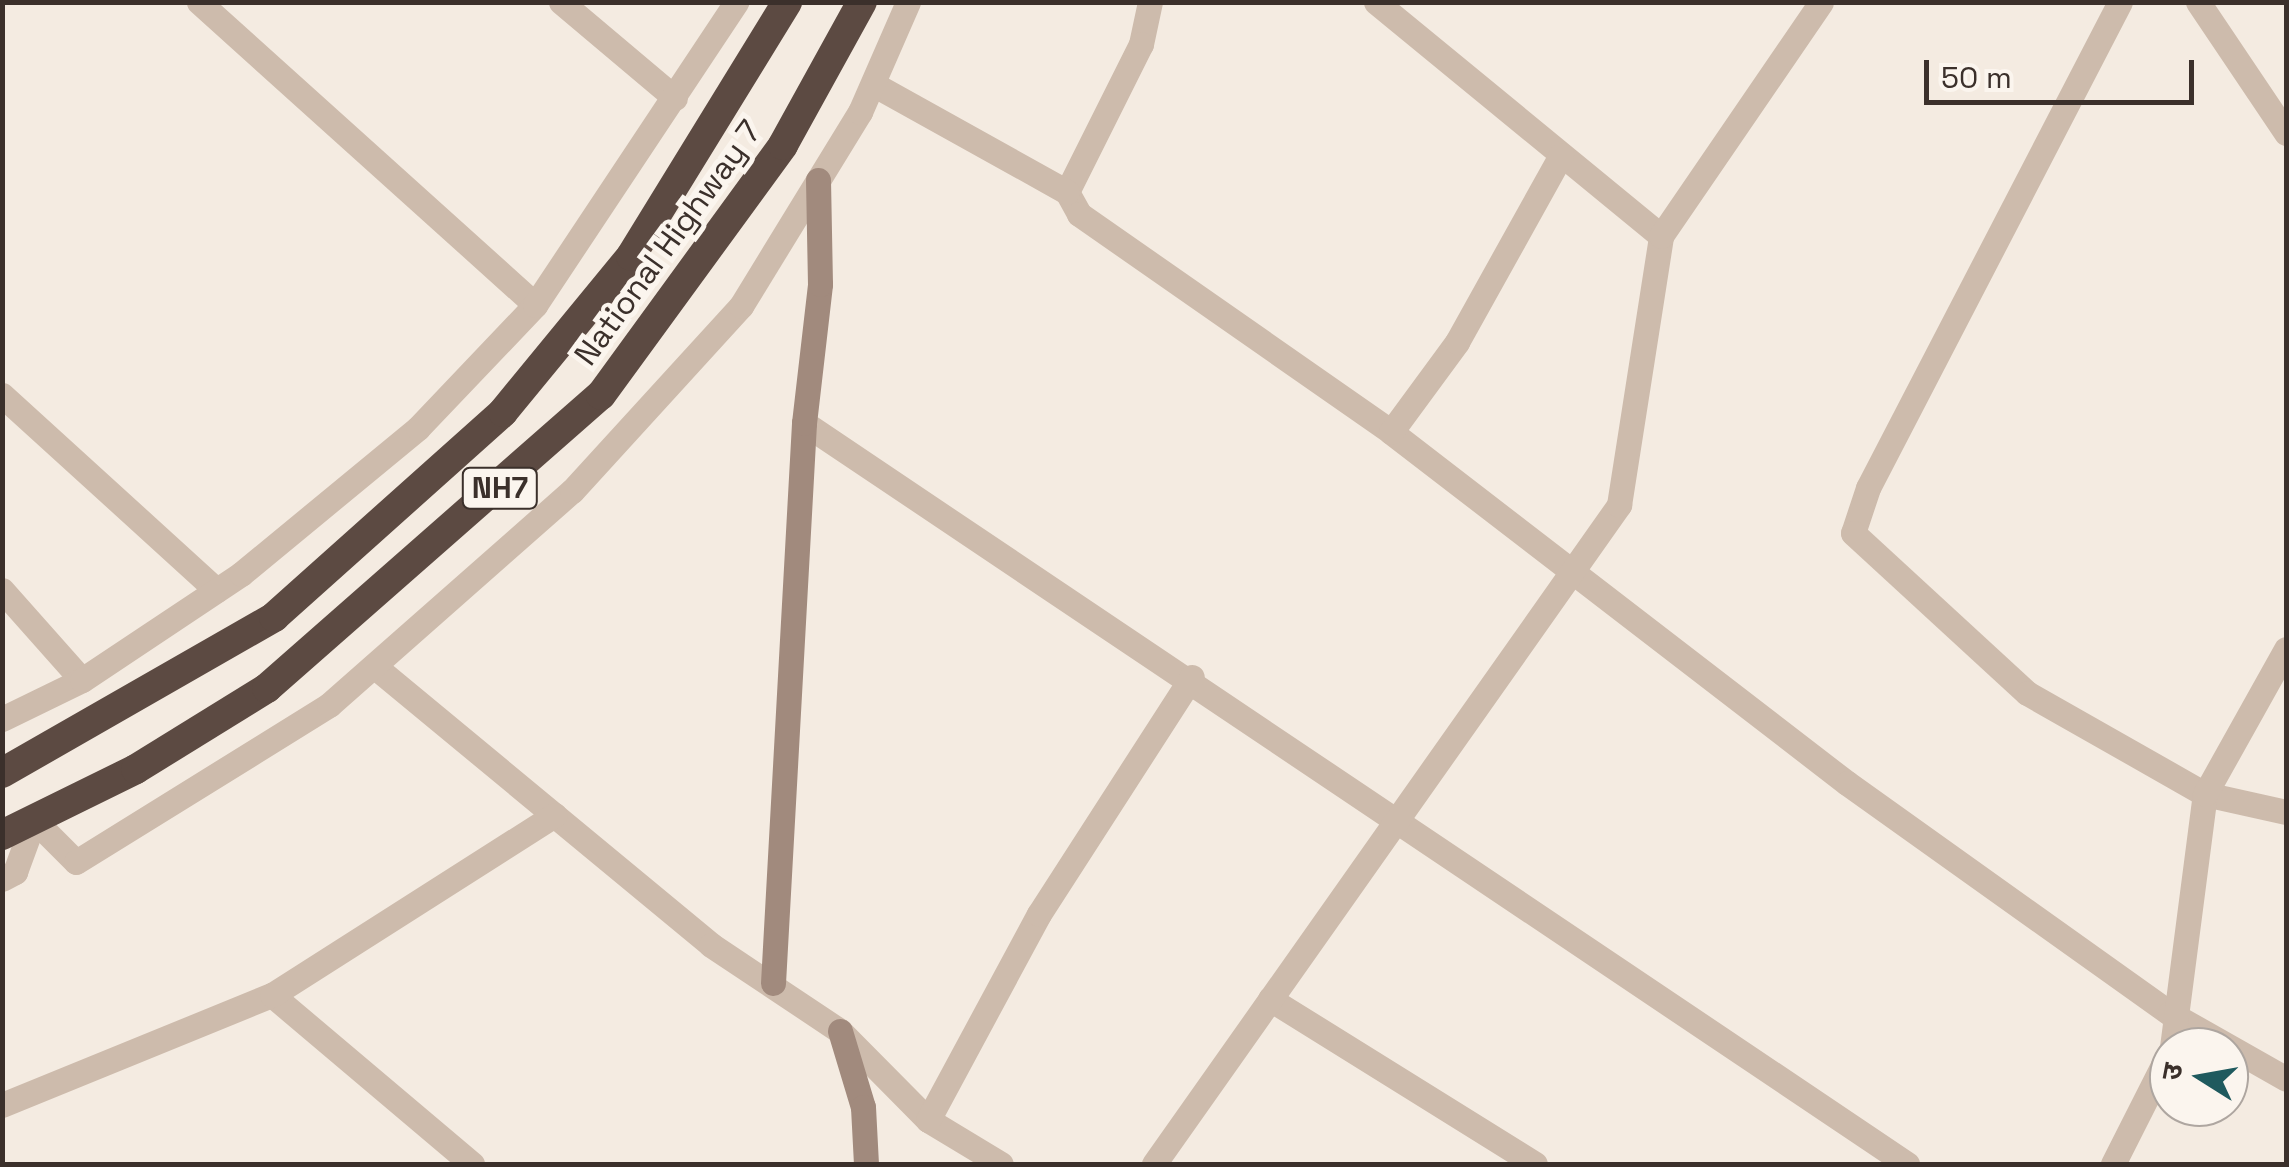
<!DOCTYPE html>
<html>
<head>
<meta charset="utf-8">
<style>
	body { margin:0 }
	#map { position:relative; width:2289px; height:1167px; overflow:hidden; background:#f4ebe1; font-family:"Space Grotesk","Noto Sans Devanagari",sans-serif }
	div>[style] { position:absolute }
	.street>* { height:25px; margin:-12.5px; padding:0 12.5px; transform-origin:12.5px; border-radius:12.5px; background:#cdbbac }
	.secondary>* { height:25px; margin:-12.5px; padding:0 12.5px; transform-origin:12.5px; border-radius:12.5px; background:#a18a7d }
	.highway>* { height:30px; margin:-15px; padding:0 15px; transform-origin:15px; border-radius:15px; background:#5c4a42 }
	span { translate:-50% -50%; white-space:nowrap; text-align:center; line-height:1.15; -webkit-text-stroke:10px #fbf5ee; paint-order:stroke }
	.shield-label span { padding:2px 8px; background:#fbf5ee; border:2px solid; border-radius:8px; -webkit-text-stroke-width:0 }
	.shield-label { font-size:30px; color:#3b302b; font-weight:700 }
	.street-label { font-size:32px; color:#3b302b }
	.frame { position:absolute; inset:0; border:5px solid #3b302b; pointer-events:none }
	.north { position:absolute; left:2149px; top:1027px; width:100px; height:100px; box-sizing:border-box; background:#fbf5ee; border:2px solid #aea6a0; border-radius:50%; rotate:281deg; font-size:28px; font-weight:700; line-height:40px; text-align:center; color:#3b302b }
	.north::after { content:''; display:block; margin:auto; width:35px; height:45px; background:#1f5a5e; clip-path:polygon(50% 0,100% 100%,50% 72%,0 100%) }
	.scale { position:absolute; left:1924px; top:60px; width:270px; height:45px; box-sizing:border-box; border:5px solid #3b302b; border-top:0; padding-left:12px; font-size:30px; line-height:35px; white-space:nowrap; color:#3b302b; -webkit-text-stroke:8px #fbf5ee; paint-order:stroke }
</style>
</head>
<body>
<div id="map">
	<div class="street">
		<i style="left:199px;top:2px;width:452px;rotate:42deg"></i>
		<i style="left:561px;top:2px;width:149px;rotate:40.1deg"></i>
		<i style="left:1150px;top:2px;width:43px;rotate:102.1deg"></i>
		<i style="left:1141px;top:44px;width:165px;rotate:116.6deg"></i>
		<i style="left:1067px;top:192px;width:25px;rotate:61deg"></i>
		<i style="left:1079px;top:214px;width:381px;rotate:34.9deg"></i>
		<i style="left:1391px;top:432px;width:575px;rotate:37.59deg"></i>
		<i style="left:1847px;top:783px;width:397px;rotate:35.5deg"></i>
		<i style="left:2170px;top:1013px;width:133px;rotate:29.6deg"></i>
		<i style="left:1376px;top:2px;width:369px;rotate:39.4deg"></i>
		<i style="left:2120px;top:2px;width:547px;rotate:117.41deg"></i>
		<i style="left:1868px;top:488px;width:47px;rotate:108.4deg"></i>
		<i style="left:1853px;top:533px;width:236px;rotate:42.6deg"></i>
		<i style="left:2027px;top:693px;width:205px;rotate:29.6deg"></i>
		<i style="left:2205px;top:794px;width:83px;rotate:12.5deg"></i>
		<i style="left:2198px;top:2px;width:158px;rotate:56.1deg"></i>
		<i style="left:873px;top:84px;width:222px;rotate:29.1deg"></i>
		<i style="left:2px;top:395px;width:290px;rotate:42.3deg"></i>
		<i style="left:804px;top:423px;width:1329px;rotate:33.89deg"></i>
		<i style="left:1391px;top:432px;width:112px;rotate:-53.7deg"></i>
		<i style="left:1457px;top:342px;width:214px;rotate:-60.9deg"></i>
		<i style="left:2px;top:590px;width:120px;rotate:48.4deg"></i>
		<i style="left:374px;top:666px;width:438px;rotate:39.6deg"></i>
		<i style="left:711px;top:945px;width:155px;rotate:33.7deg"></i>
		<i style="left:840px;top:1031px;width:125px;rotate:45.3deg"></i>
		<i style="left:928px;top:1120px;width:85px;rotate:31.1deg"></i>
		<i style="left:2px;top:719px;width:89px;rotate:-26deg"></i>
		<i style="left:82px;top:680px;width:191px;rotate:-33.7deg"></i>
		<i style="left:241px;top:574px;width:229px;rotate:-39.5deg"></i>
		<i style="left:418px;top:428px;width:170px;rotate:-46.4deg"></i>
		<i style="left:535px;top:305px;width:364px;rotate:-56.4deg"></i>
		<i style="left:2px;top:879px;width:15px;rotate:-28deg"></i>
		<i style="left:15px;top:872px;width:55px;rotate:-69.9deg"></i>
		<i style="left:34px;top:820px;width:59px;rotate:45deg"></i>
		<i style="left:76px;top:862px;width:298px;rotate:-31.8deg"></i>
		<i style="left:329px;top:705px;width:324px;rotate:-41.4deg"></i>
		<i style="left:572px;top:491px;width:251px;rotate:-47.6deg"></i>
		<i style="left:741px;top:306px;width:228px;rotate:-58.5deg"></i>
		<i style="left:860px;top:112px;width:120px;rotate:-66.4deg"></i>
		<i style="left:272px;top:995px;width:262px;rotate:40.2deg"></i>
		<i style="left:1270px;top:999px;width:312px;rotate:31.9deg"></i>
		<i style="left:2172px;top:1047px;width:255px;rotate:-82.6deg"></i>
		<i style="left:2205px;top:794px;width:166px;rotate:-60.8deg"></i>
		<i style="left:2px;top:1105px;width:292px;rotate:-22.2deg"></i>
		<i style="left:272px;top:995px;width:335px;rotate:-32.5deg"></i>
		<i style="left:928px;top:1120px;width:234px;rotate:-61.7deg"></i>
		<i style="left:1039px;top:914px;width:282px;rotate:-57.2deg"></i>
		<i style="left:1154px;top:1164px;width:807px;rotate:-54.79deg"></i>
		<i style="left:1619px;top:505px;width:272px;rotate:-81.1deg"></i>
		<i style="left:1661px;top:236px;width:283px;rotate:-55.6deg"></i>
		<i style="left:2113px;top:1164px;width:124px;rotate:-63.2deg"></i>
	</div>
	<div class="secondary">
		<i style="left:773px;top:983px;width:561px;rotate:-86.83deg"></i>
		<i style="left:804px;top:423px;width:140px;rotate:-83.4deg"></i>
		<i style="left:820px;top:284px;width:104px;rotate:-91.1deg"></i>
		<i style="left:840px;top:1031px;width:79px;rotate:73.2deg"></i>
		<i style="left:863px;top:1107px;width:57px;rotate:87deg"></i>
	</div>
	<div class="highway">
		<i style="left:2px;top:773px;width:314px;rotate:-29.8deg"></i>
		<i style="left:274px;top:617px;width:307px;rotate:-41.8deg"></i>
		<i style="left:503px;top:412px;width:202px;rotate:-50.6deg"></i>
		<i style="left:631px;top:256px;width:298px;rotate:-58.4deg"></i>
		<i style="left:2px;top:835px;width:149px;rotate:-26.2deg"></i>
		<i style="left:136px;top:769px;width:154px;rotate:-31.7deg"></i>
		<i style="left:267px;top:688px;width:444px;rotate:-41.3deg"></i>
		<i style="left:601px;top:395px;width:309px;rotate:-53.9deg"></i>
		<i style="left:783px;top:145px;width:163px;rotate:-61.1deg"></i>
	</div>
	<div class="shield-label">
		<span style="left:500px;top:488px">NH7</span>
	</div>
	<div class="street-label">
		<span style="left:668px;top:243px;rotate:-54deg">National Highway 7</span>
	</div>
	<div class="frame"></div>
	<div class="north">उ</div>
	<div class="scale">50 m</div>
</div>
</body>
</html>
